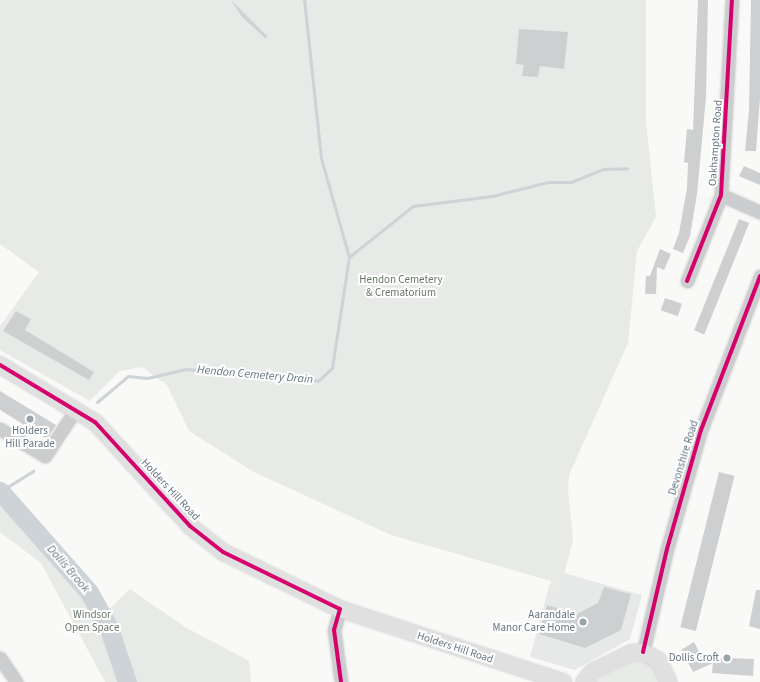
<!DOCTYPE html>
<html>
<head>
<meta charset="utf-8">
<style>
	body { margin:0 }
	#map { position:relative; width:760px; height:682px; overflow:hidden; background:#f9f9f8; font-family:"Source Sans 3",sans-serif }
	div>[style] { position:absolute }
	.built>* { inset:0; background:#e7e9e8 }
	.green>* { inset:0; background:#e7eae6 }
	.water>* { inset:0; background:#cdd3d6 }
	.stream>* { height:3px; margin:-1.5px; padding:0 1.5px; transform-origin:1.5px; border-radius:1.5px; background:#cdd3d6 }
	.river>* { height:19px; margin:-9.5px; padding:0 9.5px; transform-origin:9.5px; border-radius:9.5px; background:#cdd3d6 }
	.building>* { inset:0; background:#cecfd0; transform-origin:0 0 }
	.roads { filter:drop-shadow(0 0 1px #d5d6d6) drop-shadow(0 0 1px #d5d6d6) }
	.minor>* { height:13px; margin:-6.5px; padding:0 6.5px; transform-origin:6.5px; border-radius:6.5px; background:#cccdce }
	.major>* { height:16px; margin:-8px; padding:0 8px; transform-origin:8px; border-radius:8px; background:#e0e0e1 }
	.cycleway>* { height:4px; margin:-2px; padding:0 2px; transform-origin:2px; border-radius:2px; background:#d6006c }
	.dots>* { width:11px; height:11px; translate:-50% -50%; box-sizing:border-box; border:2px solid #fff; border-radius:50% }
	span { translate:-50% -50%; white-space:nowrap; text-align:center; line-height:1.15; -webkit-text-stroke:4px #fff; paint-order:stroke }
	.street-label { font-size:11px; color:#667480 }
	.park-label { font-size:11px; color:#687966 }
	.poi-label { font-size:11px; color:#667480 }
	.right { translate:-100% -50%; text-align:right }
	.water-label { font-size:12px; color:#677881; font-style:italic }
</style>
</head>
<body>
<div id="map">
	<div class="built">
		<i style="clip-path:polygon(564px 573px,642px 595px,630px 639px,575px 670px,530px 657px,548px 590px,559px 593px)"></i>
	</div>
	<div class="green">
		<i style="clip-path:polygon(0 0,646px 0,646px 122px,656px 217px,637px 251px,628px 343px,569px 475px,568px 490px,573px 540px,559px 593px,548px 590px,551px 581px,391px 535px,254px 472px,189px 431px,167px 385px,142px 367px,120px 371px,90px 401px,0 350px,0 326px,39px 272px,0 244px)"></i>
		<i style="clip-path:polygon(0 483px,19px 500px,90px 584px,106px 612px,130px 589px,185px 627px,249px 661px,251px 682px,105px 682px,41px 563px,0 532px)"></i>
		<i style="clip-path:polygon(637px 660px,645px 660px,653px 666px,660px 682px,594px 682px)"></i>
	</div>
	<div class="water">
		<i style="clip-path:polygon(231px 0,267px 36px,266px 39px,242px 17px)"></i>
	</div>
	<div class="stream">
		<i style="left:349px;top:257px;width:82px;rotate:-38.6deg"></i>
		<i style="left:413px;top:206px;width:80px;rotate:-7.2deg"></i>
		<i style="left:492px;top:196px;width:58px;rotate:-14deg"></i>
		<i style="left:548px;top:182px;width:23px"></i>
		<i style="left:571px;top:182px;width:35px;rotate:-22deg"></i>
		<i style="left:603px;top:169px;width:24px;rotate:-2deg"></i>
		<i style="left:97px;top:402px;width:40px;rotate:-40deg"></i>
		<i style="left:128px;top:376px;width:19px;rotate:6deg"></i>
		<i style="left:147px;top:378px;width:39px;rotate:-13deg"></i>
		<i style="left:185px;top:369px;width:113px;rotate:4deg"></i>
		<i style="left:298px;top:377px;width:20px;rotate:11deg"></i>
		<i style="left:318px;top:381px;width:19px;rotate:-43deg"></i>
		<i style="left:332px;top:368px;width:112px;rotate:-81.3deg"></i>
		<i style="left:349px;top:257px;width:103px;rotate:-105.8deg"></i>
		<i style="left:321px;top:158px;width:159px;rotate:-96.1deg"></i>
		<i style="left:1px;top:491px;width:38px;rotate:-32deg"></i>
	</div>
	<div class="river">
		<i style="left:0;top:491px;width:135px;rotate:48.6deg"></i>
		<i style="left:89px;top:592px;width:39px;rotate:61deg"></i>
		<i style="left:108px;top:626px;width:59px;rotate:71.3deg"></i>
	</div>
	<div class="building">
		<i style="clip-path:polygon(698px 0,708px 0,706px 97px,697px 194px,690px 236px,683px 253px,673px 249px,679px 233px,687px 188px,688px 163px,684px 162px,687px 129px,693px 130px)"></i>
		<i style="clip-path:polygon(751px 0,760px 0,760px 98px,756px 151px,745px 151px,749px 110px)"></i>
		<i style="clip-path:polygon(519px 29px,568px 32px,564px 69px,540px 66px,538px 77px,522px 76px,524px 65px,516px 64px)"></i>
		<i style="clip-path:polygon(744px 166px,760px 173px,760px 185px,739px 176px)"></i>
		<i style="left:739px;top:219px;width:11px;height:120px;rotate:22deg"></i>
		<i style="clip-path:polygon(660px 249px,671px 254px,664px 270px,657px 267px,656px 294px,645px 294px,646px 276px,650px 276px)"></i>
		<i style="left:665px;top:298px;width:18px;height:13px;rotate:19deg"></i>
		<i style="clip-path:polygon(16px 311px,31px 319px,25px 330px,94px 372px,89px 380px,3px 331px)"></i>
		<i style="clip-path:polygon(0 391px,56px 425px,47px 439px,0 410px)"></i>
		<i style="left:719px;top:472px;width:16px;height:160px;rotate:14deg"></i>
		<i style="clip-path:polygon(604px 587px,631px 594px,621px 630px,585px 648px,539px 634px,547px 605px,577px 614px,598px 603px)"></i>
		<i style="clip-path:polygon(756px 590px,760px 590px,760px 629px,749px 626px)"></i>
		<i style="clip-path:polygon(694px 642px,702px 657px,754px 659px,753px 676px,712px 673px,713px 663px,693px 672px,681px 650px)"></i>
	</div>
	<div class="roads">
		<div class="minor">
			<i style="left:721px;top:195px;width:43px;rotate:23.6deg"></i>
			<i style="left:687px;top:281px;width:92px;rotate:-68.4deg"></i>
			<i style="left:721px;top:195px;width:195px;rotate:-86.8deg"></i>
			<i style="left:0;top:429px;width:52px;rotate:31deg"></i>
			<i style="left:45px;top:456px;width:56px;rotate:-56.6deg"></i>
			<i style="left:340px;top:609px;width:22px;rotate:106deg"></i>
			<i style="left:334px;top:630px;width:52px;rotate:82.3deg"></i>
			<i style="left:643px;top:652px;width:106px;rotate:-76.9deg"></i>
			<i style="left:667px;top:549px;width:124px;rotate:-74.1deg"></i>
			<i style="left:701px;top:430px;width:165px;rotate:-69deg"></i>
			<i style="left:0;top:658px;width:29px;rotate:56deg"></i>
		</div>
		<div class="major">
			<i style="left:0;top:365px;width:111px;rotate:31deg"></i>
			<i style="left:95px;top:422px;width:141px;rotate:47.6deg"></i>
			<i style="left:190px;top:526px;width:42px;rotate:38.2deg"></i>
			<i style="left:223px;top:552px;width:130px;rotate:26deg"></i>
			<i style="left:340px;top:609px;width:235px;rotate:18.1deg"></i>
			<i style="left:584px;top:682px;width:13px;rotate:-51deg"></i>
			<i style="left:592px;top:672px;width:43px;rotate:-26deg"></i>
			<i style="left:631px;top:653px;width:12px;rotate:-5deg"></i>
			<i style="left:643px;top:652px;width:18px;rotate:29deg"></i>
			<i style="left:659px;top:661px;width:23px;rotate:65deg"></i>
		</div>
	</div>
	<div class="cycleway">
		<i style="left:687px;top:281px;width:92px;rotate:-68.4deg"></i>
		<i style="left:721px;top:195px;width:195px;rotate:-86.8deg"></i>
		<i style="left:0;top:365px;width:111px;rotate:31deg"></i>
		<i style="left:95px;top:422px;width:141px;rotate:47.6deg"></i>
		<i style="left:190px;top:526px;width:42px;rotate:38.2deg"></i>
		<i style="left:223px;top:552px;width:130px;rotate:26deg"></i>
		<i style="left:340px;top:609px;width:22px;rotate:106deg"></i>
		<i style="left:334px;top:630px;width:52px;rotate:82.3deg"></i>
		<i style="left:643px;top:652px;width:106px;rotate:-76.9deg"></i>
		<i style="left:667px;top:549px;width:124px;rotate:-74.1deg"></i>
		<i style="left:701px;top:430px;width:165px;rotate:-69deg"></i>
	</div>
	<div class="dots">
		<i style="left:30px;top:419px;background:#99a3aa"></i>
		<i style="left:583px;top:622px;background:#99a3aa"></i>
		<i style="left:727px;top:658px;background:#99a3aa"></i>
	</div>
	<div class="street-label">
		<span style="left:716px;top:143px;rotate:-86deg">Oakhampton Road</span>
		<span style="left:684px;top:458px;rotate:-73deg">Devonshire Road</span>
		<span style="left:170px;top:490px;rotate:47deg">Holders Hill Road</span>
		<span style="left:455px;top:648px;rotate:18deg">Holders Hill Road</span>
	</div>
	<div class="park-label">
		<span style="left:401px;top:287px">Hendon Cemetery<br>&amp; Crematorium</span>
		<span style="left:92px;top:622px">Windsor<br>Open Space</span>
	</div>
	<div class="poi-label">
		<span style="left:30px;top:438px">Holders<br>Hill Parade</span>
		<span class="right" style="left:575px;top:622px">Aarandale<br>Manor Care Home</span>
		<span class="right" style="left:719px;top:658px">Dollis Croft</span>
	</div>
	<div class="water-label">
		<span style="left:255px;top:375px;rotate:5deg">Hendon Cemetery Drain</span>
		<span style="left:68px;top:569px;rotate:49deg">Dollis Brook</span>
	</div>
</div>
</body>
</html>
